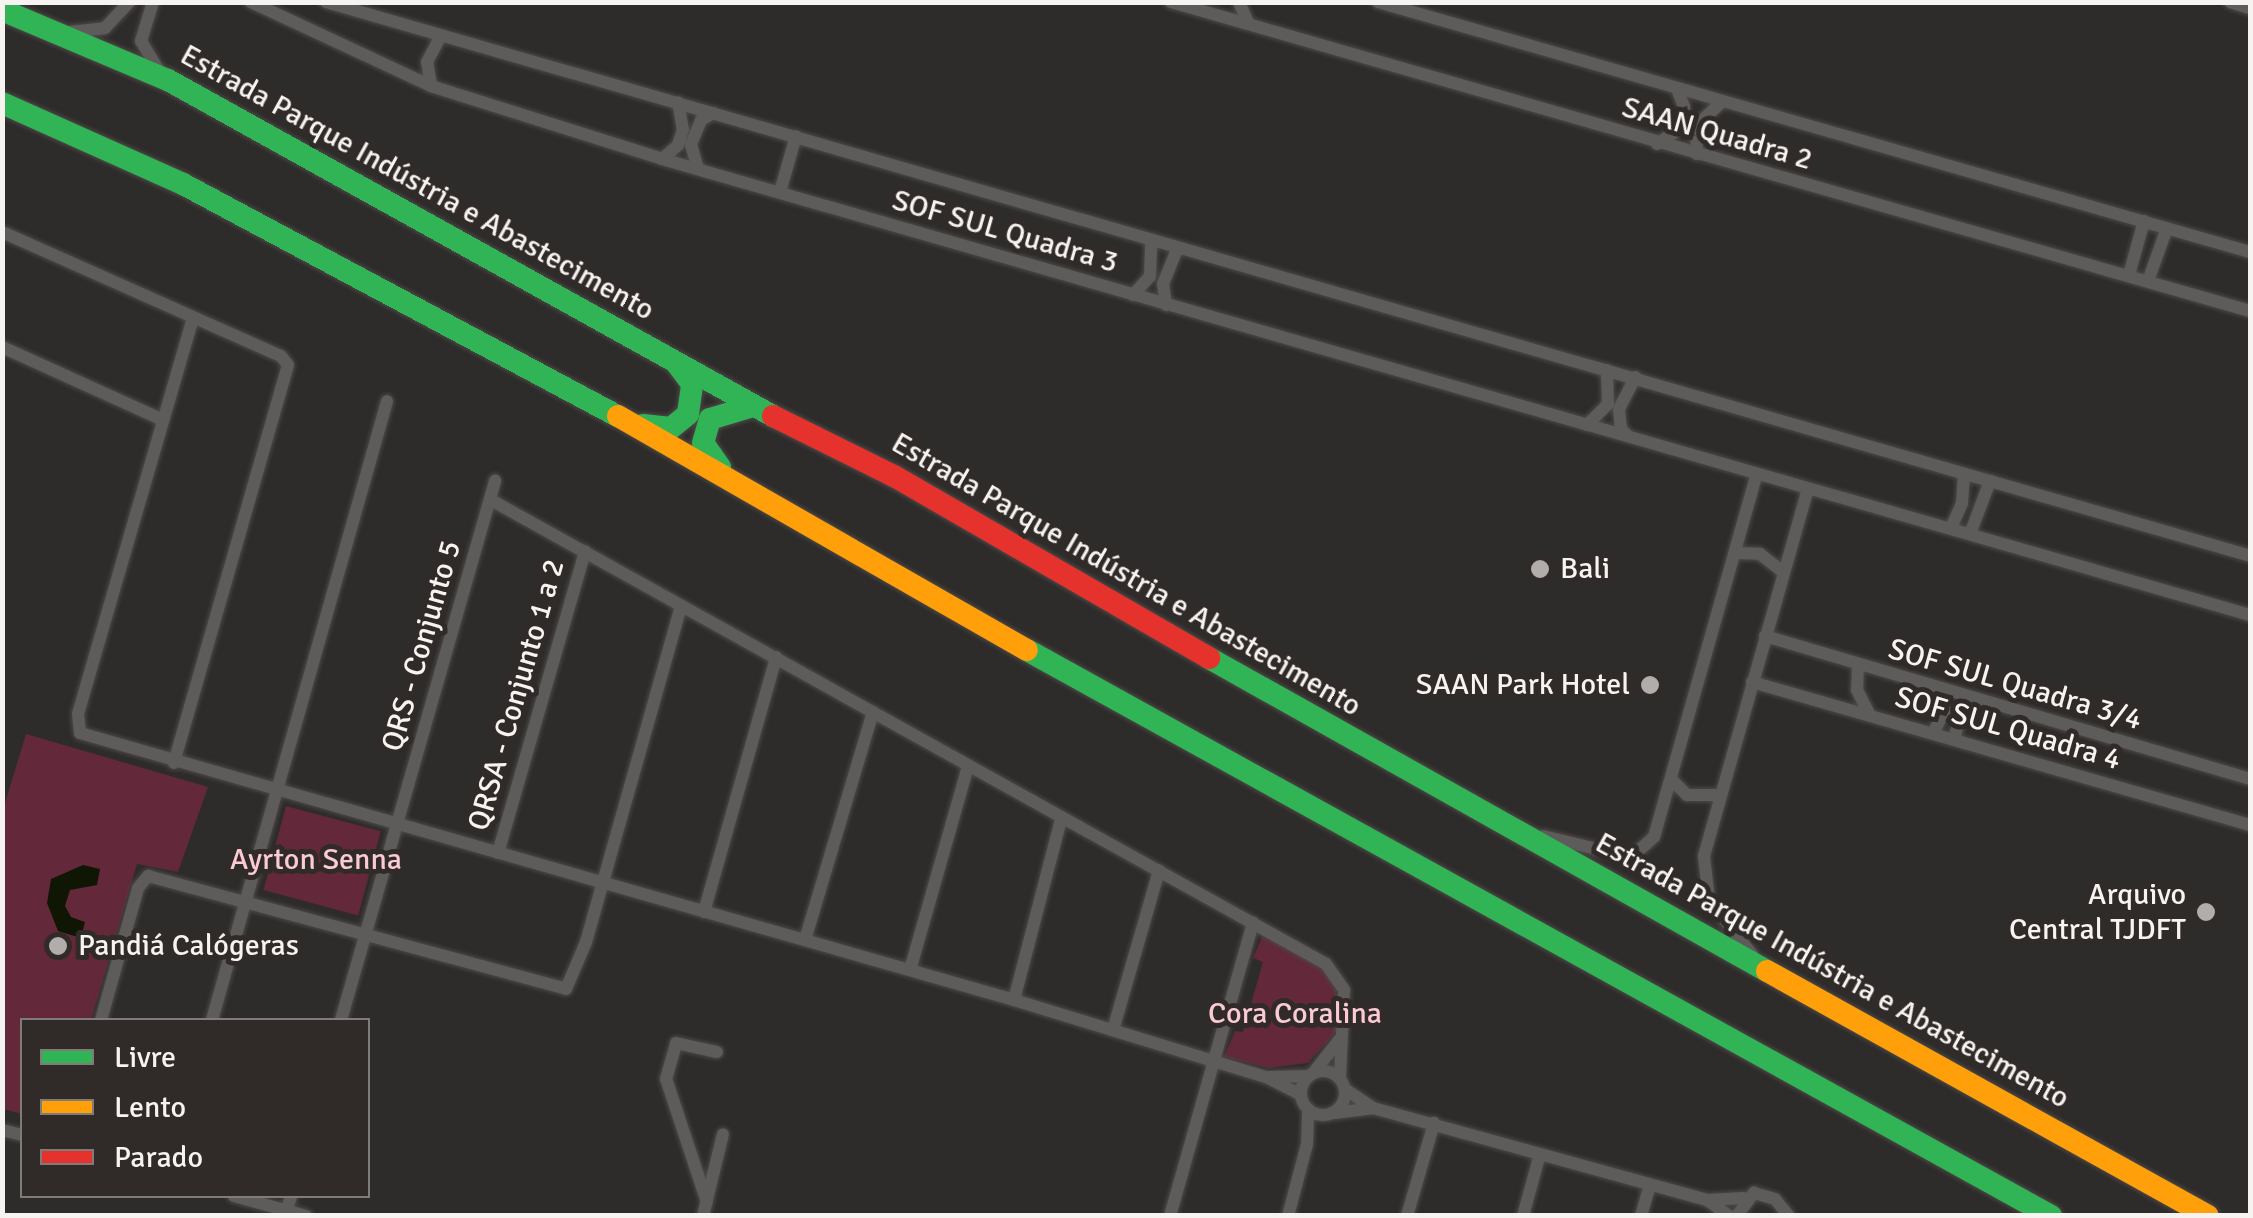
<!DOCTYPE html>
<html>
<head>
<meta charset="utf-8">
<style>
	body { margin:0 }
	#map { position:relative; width:2253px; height:1218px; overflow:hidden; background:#2e2c2a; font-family:Signika,sans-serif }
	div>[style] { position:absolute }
	.green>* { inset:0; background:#63283a; transform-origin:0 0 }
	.water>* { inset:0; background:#101604 }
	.roads { filter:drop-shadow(0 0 2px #4c4947) drop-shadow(0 0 2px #4c4947) }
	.street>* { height:12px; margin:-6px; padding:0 6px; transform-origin:6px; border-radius:6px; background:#5e5c5a }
	.street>.ring { margin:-6px; padding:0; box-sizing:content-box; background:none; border:12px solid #5e5c5a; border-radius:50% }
	.fast>* { height:22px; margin:-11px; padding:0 11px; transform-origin:11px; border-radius:11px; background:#30b455 }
	.slow>* { height:22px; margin:-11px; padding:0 11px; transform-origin:11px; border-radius:11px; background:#ff9f0a }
	.jam>* { height:22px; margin:-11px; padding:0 11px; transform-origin:11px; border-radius:11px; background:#e5322d }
	.dots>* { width:28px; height:28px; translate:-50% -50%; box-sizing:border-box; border:5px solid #302b28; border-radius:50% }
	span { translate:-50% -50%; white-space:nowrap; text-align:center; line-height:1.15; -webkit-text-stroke:10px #302b28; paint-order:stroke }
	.street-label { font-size:30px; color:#f6f3f0 }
	.poi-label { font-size:30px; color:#f6f3f0 }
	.left { translate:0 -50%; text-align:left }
	.right { translate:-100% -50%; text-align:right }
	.park-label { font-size:30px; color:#facad5 }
	.frame { position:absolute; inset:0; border:5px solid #f6f3f0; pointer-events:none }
	.legend { position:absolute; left:20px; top:1018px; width:350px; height:180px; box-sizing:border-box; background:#302b28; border:2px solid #7f7b78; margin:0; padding:12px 18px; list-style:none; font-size:30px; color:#f6f3f0 }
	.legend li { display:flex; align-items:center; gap:20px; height:50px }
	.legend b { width:50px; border:2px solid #7f7b78 }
</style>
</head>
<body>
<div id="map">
	<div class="green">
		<i style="clip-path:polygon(26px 734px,208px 787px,178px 872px,137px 864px,91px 1020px,22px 1020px,22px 1114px,3px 1109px,2px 813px)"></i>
		<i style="left:286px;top:806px;width:98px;height:87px;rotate:15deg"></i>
		<i style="clip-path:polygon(1263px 935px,1318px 962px,1336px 983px,1338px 1030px,1308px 1063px,1269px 1068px,1224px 1057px,1235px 1031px,1243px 1032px,1263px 962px,1253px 958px)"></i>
	</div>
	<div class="water">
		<i style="clip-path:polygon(83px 865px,100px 869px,97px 885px,70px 890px,65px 906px,71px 917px,85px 922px,81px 938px,58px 931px,47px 903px,51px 879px)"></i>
	</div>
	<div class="roads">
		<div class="street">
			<i style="left:153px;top:2px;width:41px;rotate:107.1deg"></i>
			<i style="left:141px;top:41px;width:35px;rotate:59deg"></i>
			<i style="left:251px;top:2px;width:199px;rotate:25deg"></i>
			<i style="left:431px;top:86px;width:242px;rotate:17.5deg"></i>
			<i style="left:662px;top:159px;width:1652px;rotate:16.02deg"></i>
			<i style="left:326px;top:2px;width:2002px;rotate:16.06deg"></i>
			<i style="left:1171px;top:2px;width:1122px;rotate:15.98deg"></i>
			<i style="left:1239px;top:2px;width:24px;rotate:66deg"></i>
			<i style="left:1378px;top:2px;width:907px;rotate:16deg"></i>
			<i style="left:2230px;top:2px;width:21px;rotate:17deg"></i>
			<i style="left:69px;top:32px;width:36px;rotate:-6deg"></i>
			<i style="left:105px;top:28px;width:35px;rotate:-47deg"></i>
			<i style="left:431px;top:86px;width:24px;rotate:-99deg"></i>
			<i style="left:427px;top:62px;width:30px;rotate:-62deg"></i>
			<i style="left:1657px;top:144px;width:27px;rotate:-34deg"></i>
			<i style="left:1679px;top:129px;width:23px;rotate:-77deg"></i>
			<i style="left:1684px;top:107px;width:19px;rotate:-111deg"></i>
			<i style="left:1697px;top:154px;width:28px;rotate:-92deg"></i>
			<i style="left:1696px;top:126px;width:35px;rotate:-43deg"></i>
			<i style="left:662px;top:159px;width:21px;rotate:-41deg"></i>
			<i style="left:678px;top:145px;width:16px;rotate:-72deg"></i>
			<i style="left:683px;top:130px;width:28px;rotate:-100deg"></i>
			<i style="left:698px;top:169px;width:26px;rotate:-106deg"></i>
			<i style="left:691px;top:144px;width:26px;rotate:-67deg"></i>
			<i style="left:701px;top:120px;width:14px;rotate:-30deg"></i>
			<i style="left:780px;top:192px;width:58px;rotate:-74.1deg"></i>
			<i style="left:2px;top:232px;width:305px;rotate:24deg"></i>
			<i style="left:281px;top:356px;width:11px;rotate:52deg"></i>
			<i style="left:288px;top:365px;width:414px;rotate:106deg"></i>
			<i style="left:2129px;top:275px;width:56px;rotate:-74.5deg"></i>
			<i style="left:2148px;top:281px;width:56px;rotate:-70.3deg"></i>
			<i style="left:1133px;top:295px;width:25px;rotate:-48deg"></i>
			<i style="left:1150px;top:276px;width:34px;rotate:-88deg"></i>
			<i style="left:1166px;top:305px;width:21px;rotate:-98deg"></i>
			<i style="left:1163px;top:284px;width:38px;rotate:-68deg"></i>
			<i style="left:193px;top:318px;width:412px;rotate:106.2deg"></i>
			<i style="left:78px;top:714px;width:19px;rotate:84deg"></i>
			<i style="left:80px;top:733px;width:971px;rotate:15.95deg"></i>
			<i style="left:1014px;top:1000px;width:264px;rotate:17deg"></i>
			<i style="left:1266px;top:1077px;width:38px;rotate:27deg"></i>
			<i style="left:2px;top:347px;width:175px;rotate:24.4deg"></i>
			<i style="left:1587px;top:425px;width:30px;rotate:-45deg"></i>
			<i style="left:1608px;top:404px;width:34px;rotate:-92deg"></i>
			<i style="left:1628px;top:436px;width:10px;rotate:-135deg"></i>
			<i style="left:1621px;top:429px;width:20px;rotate:-96deg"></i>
			<i style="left:1619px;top:409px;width:36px;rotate:-63deg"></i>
			<i style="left:491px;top:500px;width:955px;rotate:29.06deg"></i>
			<i style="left:1326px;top:964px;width:32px;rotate:55deg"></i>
			<i style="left:1344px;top:990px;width:88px;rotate:92.6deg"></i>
			<i style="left:1951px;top:528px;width:27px;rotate:-66deg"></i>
			<i style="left:1962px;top:503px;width:29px;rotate:-86deg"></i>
			<i style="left:1970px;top:534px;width:57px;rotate:-69.3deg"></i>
			<i style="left:1737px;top:553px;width:23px;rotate:2deg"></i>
			<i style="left:1760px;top:554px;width:29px;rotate:38deg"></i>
			<i style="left:1765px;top:636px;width:506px;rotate:16.43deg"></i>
			<i style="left:1858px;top:665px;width:25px;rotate:92deg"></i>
			<i style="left:1857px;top:690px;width:27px;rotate:63deg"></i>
			<i style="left:1752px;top:682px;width:518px;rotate:16.02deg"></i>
			<i style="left:1933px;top:733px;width:24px;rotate:-62deg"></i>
			<i style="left:1944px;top:712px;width:21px;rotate:-90deg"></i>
			<i style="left:1954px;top:739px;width:44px;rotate:-74.1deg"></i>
			<i style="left:1673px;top:781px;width:20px;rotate:45deg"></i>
			<i style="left:1687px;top:795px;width:32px"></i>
			<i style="left:1543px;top:836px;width:80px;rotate:13.7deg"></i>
			<i style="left:1621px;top:855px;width:14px;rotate:-4deg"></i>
			<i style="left:1635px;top:854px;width:25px;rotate:-42deg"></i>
			<i style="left:1654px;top:837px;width:377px;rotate:-74.2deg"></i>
			<i style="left:498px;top:853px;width:314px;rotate:-73.9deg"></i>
			<i style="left:704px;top:912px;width:265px;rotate:-74.2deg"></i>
			<i style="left:805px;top:940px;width:238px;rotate:-73.4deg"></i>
			<i style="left:1754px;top:957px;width:73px;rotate:-128.3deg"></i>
			<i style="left:1709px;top:900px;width:44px;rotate:-96.5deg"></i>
			<i style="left:1704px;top:856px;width:381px;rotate:-74.2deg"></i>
			<i style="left:910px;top:970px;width:212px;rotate:-74.1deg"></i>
			<i style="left:1014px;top:1000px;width:187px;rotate:-75.4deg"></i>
			<i style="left:101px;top:1020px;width:137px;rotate:-74.3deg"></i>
			<i style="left:138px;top:888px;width:16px;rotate:-50deg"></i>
			<i style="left:148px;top:876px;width:433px;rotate:15.1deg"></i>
			<i style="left:566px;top:989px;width:51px;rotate:-66.9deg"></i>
			<i style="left:586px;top:942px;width:349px;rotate:-74.2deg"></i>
			<i style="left:212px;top:1020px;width:643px;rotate:-74.21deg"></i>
			<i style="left:341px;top:1020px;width:561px;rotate:-74.05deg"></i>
			<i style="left:1113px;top:1030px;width:166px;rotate:-73.9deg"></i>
			<i class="ring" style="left:1301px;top:1071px;width:32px;height:32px"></i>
			<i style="left:1314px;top:1072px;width:41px;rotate:-52deg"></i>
			<i style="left:1268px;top:1077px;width:40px;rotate:-1.4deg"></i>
			<i style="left:1373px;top:1108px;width:346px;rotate:15.4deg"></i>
			<i style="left:1707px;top:1200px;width:37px;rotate:-3deg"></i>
			<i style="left:1334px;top:1113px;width:39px;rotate:-7deg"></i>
			<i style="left:1373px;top:1108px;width:34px;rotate:-146deg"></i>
			<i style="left:2px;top:1130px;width:21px;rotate:14deg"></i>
			<i style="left:234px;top:1196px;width:75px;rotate:15.5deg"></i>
			<i style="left:1707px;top:1200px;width:27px;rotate:36deg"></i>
			<i style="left:707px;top:1202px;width:130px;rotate:-108.4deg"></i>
			<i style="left:666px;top:1079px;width:37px;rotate:-74deg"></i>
			<i style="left:676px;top:1043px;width:42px;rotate:12.4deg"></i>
			<i style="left:285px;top:1216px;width:21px;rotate:-73deg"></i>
			<i style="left:703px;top:1216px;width:84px;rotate:-76.3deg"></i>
			<i style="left:1170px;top:1216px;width:305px;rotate:-74.2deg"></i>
			<i style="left:1288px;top:1216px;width:74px;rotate:-75.2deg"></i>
			<i style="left:1307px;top:1144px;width:33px;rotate:-88deg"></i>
			<i style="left:1407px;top:1216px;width:97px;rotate:-73.8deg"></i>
			<i style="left:1523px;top:1216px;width:64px;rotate:-74.7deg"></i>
			<i style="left:1641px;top:1216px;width:32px;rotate:-74deg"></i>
			<i style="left:1737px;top:1216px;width:29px;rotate:-54deg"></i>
			<i style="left:1754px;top:1193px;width:22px;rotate:16deg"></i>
			<i style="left:1775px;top:1199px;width:22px;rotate:51deg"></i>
		</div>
		<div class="fast">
			<i style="left:2px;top:10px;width:180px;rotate:22.9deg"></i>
			<i style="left:168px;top:80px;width:692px;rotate:29.05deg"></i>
			<i style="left:2px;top:103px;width:198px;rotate:24.1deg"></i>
			<i style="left:183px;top:184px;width:493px;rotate:28.1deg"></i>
			<i style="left:643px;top:425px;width:28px;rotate:6deg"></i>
			<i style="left:671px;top:428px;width:22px;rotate:-39deg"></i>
			<i style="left:688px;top:414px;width:30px;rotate:-82deg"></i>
			<i style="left:692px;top:384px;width:26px;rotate:-127deg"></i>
			<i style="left:720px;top:467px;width:29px;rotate:-125deg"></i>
			<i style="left:703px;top:443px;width:25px;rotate:-74deg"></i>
			<i style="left:710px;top:419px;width:45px;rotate:-16.8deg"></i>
			<i style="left:1027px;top:650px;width:1170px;rotate:28.93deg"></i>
			<i style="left:1209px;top:658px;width:640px;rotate:29.29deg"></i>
		</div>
		<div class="slow">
			<i style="left:618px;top:416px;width:471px;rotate:29.8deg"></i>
			<i style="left:1767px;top:971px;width:504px;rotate:29.05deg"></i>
		</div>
		<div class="jam">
			<i style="left:773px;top:416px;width:135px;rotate:26.4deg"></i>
			<i style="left:894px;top:476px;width:364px;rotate:30deg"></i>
		</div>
	</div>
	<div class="dots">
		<i style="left:1540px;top:569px;background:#b0adab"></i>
		<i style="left:1650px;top:685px;background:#b0adab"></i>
		<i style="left:2206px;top:912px;background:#b0adab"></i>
		<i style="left:58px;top:946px;background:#b0adab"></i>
	</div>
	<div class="street-label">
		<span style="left:1717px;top:134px;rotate:16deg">SAAN Quadra 2</span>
		<span style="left:417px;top:183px;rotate:29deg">Estrada Parque Indústria e Abastecimento</span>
		<span style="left:1005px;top:232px;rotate:16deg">SOF SUL Quadra 3</span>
		<span style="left:1126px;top:575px;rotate:30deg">Estrada Parque Indústria e Abastecimento</span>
		<span style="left:422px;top:646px;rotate:-74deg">QRS - Conjunto 5</span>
		<span style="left:2015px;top:685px;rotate:16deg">SOF SUL Quadra 3/4</span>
		<span style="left:517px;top:695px;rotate:-74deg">QRSA - Conjunto 1 a 2</span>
		<span style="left:2008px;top:729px;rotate:16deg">SOF SUL Quadra 4</span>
		<span style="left:1832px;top:971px;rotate:29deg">Estrada Parque Indústria e Abastecimento</span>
	</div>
	<div class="poi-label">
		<span class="left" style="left:1560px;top:569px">Bali</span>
		<span class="right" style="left:1630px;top:685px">SAAN Park Hotel</span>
		<span class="right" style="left:2186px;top:912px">Arquivo<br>Central TJDFT</span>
		<span class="left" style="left:78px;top:946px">Pandiá Calógeras</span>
	</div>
	<div class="park-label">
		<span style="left:316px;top:860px">Ayrton Senna</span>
		<span style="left:1295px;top:1014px">Cora Coralina</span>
	</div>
	<div class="frame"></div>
	<ul class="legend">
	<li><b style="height:12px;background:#30b455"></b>Livre</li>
	<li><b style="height:12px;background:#ff9f0a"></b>Lento</li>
	<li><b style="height:12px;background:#e5322d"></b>Parado</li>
	</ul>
</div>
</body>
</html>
